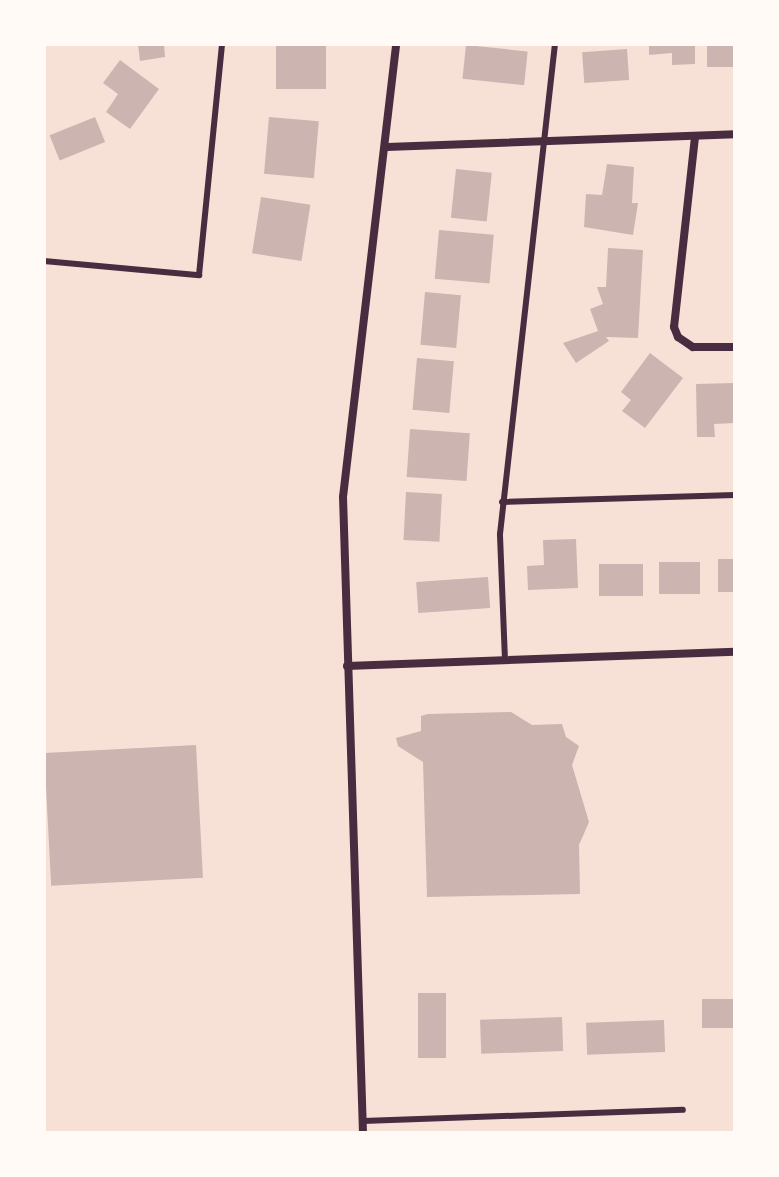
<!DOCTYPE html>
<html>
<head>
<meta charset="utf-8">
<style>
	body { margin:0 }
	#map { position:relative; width:779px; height:1177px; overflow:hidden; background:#f7e1d7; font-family:"Space Grotesk",sans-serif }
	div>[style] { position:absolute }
	.building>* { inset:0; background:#ccb4b1; transform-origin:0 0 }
	.service>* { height:6px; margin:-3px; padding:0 3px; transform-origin:3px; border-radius:3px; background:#4a2c40 }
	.minor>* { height:8px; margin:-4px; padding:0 4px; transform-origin:4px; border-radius:4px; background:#4a2c40 }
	span { translate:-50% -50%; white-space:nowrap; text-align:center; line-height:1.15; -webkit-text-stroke:6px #fffaf5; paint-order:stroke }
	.frame { position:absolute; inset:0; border:46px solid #fffaf5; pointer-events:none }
</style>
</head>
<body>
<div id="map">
	<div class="building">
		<i style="clip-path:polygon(138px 44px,164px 44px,165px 57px,140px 61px)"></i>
		<i style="left:276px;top:44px;width:50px;height:45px"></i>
		<i style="clip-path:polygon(649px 44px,695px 44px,695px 64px,672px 65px,672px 53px,649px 55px)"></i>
		<i style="left:707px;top:44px;width:28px;height:23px"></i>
		<i style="left:466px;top:45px;width:62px;height:34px;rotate:6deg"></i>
		<i style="left:627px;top:49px;width:31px;height:45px;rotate:86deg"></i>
		<i style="clip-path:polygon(120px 60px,159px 89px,130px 129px,106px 112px,118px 94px,103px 83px)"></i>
		<i style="left:95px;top:117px;width:27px;height:49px;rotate:68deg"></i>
		<i style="left:269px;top:117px;width:50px;height:57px;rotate:5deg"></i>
		<i style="clip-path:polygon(607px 164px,634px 167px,632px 203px,638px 203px,633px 235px,584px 227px,586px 194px,602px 195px)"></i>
		<i style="left:456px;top:169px;width:36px;height:49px;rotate:6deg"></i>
		<i style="left:261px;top:197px;width:50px;height:57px;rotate:9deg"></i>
		<i style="left:439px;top:230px;width:55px;height:49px;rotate:5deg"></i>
		<i style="clip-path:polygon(608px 248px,643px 250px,638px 338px,606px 337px,609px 341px,576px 363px,563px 343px,598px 331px,590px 309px,603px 304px,597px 287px,606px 287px)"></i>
		<i style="left:425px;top:292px;width:36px;height:53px;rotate:5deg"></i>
		<i style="clip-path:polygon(650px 353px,683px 378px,645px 428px,622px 411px,631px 400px,621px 392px)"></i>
		<i style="left:417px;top:358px;width:37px;height:52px;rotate:5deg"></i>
		<i style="clip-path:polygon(735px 383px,735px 423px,714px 424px,715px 437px,697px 437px,696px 384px)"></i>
		<i style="left:410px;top:429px;width:60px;height:48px;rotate:4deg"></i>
		<i style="left:406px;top:492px;width:36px;height:48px;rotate:3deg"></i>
		<i style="clip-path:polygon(576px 539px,578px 588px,528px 590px,527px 566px,544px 565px,543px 540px)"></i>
		<i style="left:735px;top:559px;width:33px;height:17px;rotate:90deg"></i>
		<i style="left:659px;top:562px;width:41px;height:32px"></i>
		<i style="left:643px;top:564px;width:32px;height:44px;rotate:90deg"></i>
		<i style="left:488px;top:577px;width:31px;height:72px;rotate:86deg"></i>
		<i style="clip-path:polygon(511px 712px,532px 725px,562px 724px,566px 737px,579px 746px,572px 765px,589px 822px,579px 845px,580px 894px,427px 897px,423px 762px,398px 746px,396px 738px,421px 731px,421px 716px,428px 714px)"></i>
		<i style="left:196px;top:745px;width:133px;height:152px;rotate:87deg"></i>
		<i style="left:418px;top:993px;width:28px;height:65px"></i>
		<i style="left:735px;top:999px;width:29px;height:33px;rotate:90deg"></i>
		<i style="left:562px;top:1017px;width:34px;height:82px;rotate:88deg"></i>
		<i style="left:664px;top:1020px;width:32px;height:78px;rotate:88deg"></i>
	</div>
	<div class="service">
		<i style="left:44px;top:261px;width:156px;rotate:5.2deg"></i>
		<i style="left:199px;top:275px;width:232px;rotate:-84.3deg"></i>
		<i style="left:502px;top:502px;width:233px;rotate:-1.7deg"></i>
		<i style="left:505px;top:660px;width:126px;rotate:-92.3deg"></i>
		<i style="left:500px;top:534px;width:493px;rotate:-83.6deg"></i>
		<i style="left:363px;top:1121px;width:320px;rotate:-2deg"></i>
	</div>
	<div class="minor">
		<i style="left:695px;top:137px;width:191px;rotate:96.3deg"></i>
		<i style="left:674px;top:327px;width:11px;rotate:68deg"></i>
		<i style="left:678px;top:337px;width:18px;rotate:34deg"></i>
		<i style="left:693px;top:347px;width:42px"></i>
		<i style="left:387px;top:147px;width:348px;rotate:-2.1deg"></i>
		<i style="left:347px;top:666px;width:388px;rotate:-2.1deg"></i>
		<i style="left:363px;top:1133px;width:636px;rotate:-91.8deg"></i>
		<i style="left:343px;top:497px;width:456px;rotate:-83.3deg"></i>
	</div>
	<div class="frame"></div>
</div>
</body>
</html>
